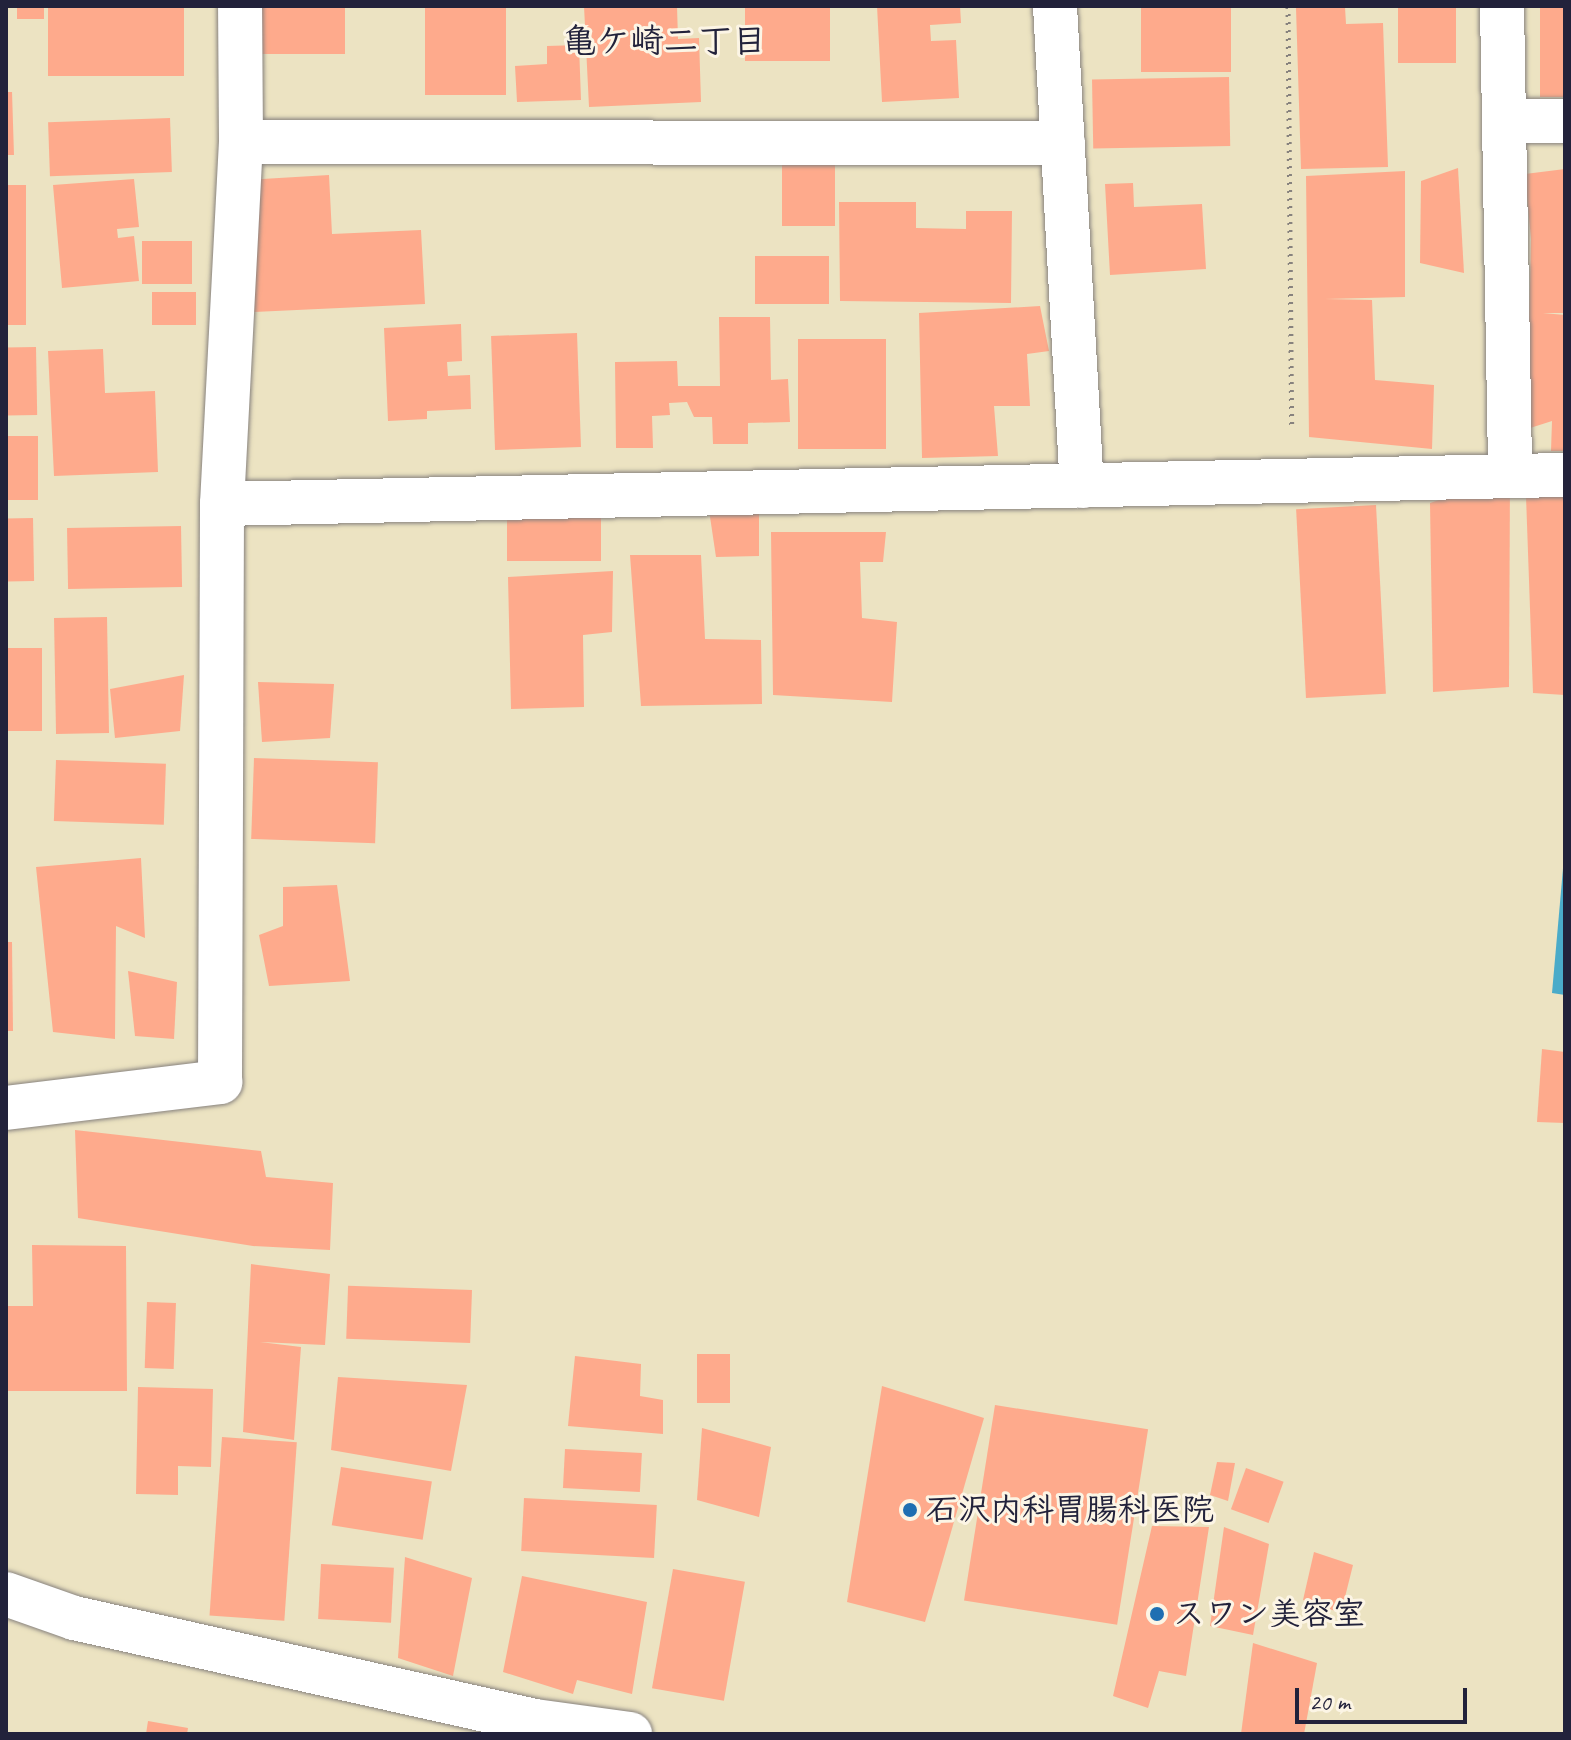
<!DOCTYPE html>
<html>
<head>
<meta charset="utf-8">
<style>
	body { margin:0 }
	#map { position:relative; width:1571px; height:1740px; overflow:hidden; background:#ece3c2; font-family:Caveat,"Klee One",sans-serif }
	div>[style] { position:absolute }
	.water>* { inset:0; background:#4aabc9 }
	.building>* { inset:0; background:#feaa8c; transform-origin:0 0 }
	.path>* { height:5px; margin-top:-2.5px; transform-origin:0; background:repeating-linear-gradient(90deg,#87827e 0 2px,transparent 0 8px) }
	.roads { filter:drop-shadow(0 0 2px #87827e) drop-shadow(0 0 2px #87827e) }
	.minor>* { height:44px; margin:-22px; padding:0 22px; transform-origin:22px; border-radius:22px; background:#fff }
	.dots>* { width:22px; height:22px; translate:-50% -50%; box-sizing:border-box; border:4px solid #fcf5e5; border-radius:50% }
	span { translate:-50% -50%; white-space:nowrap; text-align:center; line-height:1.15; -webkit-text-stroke:6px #fcf5e5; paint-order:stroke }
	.poi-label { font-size:32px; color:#22223b; font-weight:700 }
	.left { translate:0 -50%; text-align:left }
	.neighbourhood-label { font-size:34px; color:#22223b; font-weight:700 }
	.frame { position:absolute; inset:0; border:8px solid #22223b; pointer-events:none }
	.scale { position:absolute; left:1295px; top:1688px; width:172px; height:36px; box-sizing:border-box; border:4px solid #22223b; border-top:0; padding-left:10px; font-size:24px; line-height:28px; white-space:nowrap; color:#22223b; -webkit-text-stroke:6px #fcf5e5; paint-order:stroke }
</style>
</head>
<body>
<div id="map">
	<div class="water">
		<i style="clip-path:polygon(1565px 846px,1565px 995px,1552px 993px)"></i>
	</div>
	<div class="building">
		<i style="left:17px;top:6px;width:27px;height:13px"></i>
		<i style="left:48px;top:6px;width:136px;height:70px"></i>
		<i style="left:261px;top:6px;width:84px;height:48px"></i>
		<i style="left:425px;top:6px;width:81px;height:89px"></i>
		<i style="clip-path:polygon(584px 6px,677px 6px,678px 39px,699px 38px,701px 102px,589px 107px)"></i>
		<i style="left:745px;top:6px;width:85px;height:55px"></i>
		<i style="clip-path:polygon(877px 6px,960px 6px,961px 23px,930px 25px,931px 41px,956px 40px,959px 98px,882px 102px)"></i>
		<i style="left:1141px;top:6px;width:90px;height:66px"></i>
		<i style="left:1398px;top:6px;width:58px;height:57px"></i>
		<i style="left:1540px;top:6px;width:25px;height:91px"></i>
		<i style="clip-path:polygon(1345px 7px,1346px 24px,1383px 23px,1388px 167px,1301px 169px,1296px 8px)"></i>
		<i style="clip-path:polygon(579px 45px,581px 100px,517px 102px,515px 66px,547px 64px,547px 46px)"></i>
		<i style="left:1229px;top:77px;width:69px;height:137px;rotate:89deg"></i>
		<i style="clip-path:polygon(6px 92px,12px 92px,14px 155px,6px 155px)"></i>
		<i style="left:170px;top:118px;width:54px;height:122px;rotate:88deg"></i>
		<i style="left:835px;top:165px;width:61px;height:53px;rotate:90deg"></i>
		<i style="clip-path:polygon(1458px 168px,1464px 273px,1420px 263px,1421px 181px)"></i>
		<i style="clip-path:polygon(1565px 169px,1565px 313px,1543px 313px,1565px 315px,1565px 451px,1551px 451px,1552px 421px,1527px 429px,1531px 239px,1525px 174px)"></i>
		<i style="clip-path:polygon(1405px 171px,1405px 297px,1325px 299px,1372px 300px,1375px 380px,1434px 385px,1432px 449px,1309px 437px,1306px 176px)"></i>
		<i style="clip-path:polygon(329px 175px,332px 234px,421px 230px,425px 304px,252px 312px,246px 180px)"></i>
		<i style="clip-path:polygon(134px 179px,139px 227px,117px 229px,118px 238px,134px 236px,139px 281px,62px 288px,53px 185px)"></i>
		<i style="clip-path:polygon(1133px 183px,1134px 207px,1202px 204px,1206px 269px,1110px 275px,1105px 184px)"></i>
		<i style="left:6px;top:185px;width:20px;height:140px"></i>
		<i style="clip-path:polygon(839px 202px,916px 202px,916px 228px,966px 229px,966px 211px,1012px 211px,1011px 303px,840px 301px)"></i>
		<i style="left:192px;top:241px;width:43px;height:50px;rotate:90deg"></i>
		<i style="left:755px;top:256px;width:74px;height:48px"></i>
		<i style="left:152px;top:292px;width:44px;height:33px"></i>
		<i style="clip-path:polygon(1040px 306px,1049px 351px,1027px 354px,1030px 406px,994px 406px,998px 456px,922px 458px,919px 313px)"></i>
		<i style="clip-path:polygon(719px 317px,770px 317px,771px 380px,788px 379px,790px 422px,748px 423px,748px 444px,713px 444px,712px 417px,694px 417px,687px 402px,669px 403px,670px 415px,652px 416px,653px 448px,616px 448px,615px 362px,677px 361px,678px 386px,720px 386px)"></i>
		<i style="clip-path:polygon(461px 324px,462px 361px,447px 362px,448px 376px,470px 375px,471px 409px,427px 411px,427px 419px,388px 421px,384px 328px)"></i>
		<i style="left:577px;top:333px;width:114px;height:86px;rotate:88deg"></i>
		<i style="left:798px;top:339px;width:88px;height:110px"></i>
		<i style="left:36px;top:347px;width:68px;height:30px;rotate:89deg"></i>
		<i style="clip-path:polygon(103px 349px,105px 393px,155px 391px,158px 472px,54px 476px,48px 351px)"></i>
		<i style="left:6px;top:436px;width:32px;height:64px"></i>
		<i style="clip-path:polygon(1510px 476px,1509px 687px,1433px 692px,1430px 503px)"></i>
		<i style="clip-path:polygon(1565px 492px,1565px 695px,1533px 693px,1526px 496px)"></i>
		<i style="left:1376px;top:505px;width:189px;height:80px;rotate:87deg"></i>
		<i style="clip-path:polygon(759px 509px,759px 556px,716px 557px,709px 510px)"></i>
		<i style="left:507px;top:513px;width:94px;height:48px"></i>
		<i style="left:33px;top:518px;width:63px;height:27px;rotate:89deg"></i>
		<i style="left:181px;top:526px;width:61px;height:114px;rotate:89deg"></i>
		<i style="clip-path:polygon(771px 532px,886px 532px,883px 562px,860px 562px,862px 618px,897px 622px,892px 702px,773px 695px)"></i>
		<i style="clip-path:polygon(630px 555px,701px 555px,705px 639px,761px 640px,762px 704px,641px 706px)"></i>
		<i style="clip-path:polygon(613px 571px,612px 632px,583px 635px,584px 707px,511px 709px,508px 577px)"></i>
		<i style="left:107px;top:617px;width:116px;height:53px;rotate:89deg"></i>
		<i style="left:6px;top:648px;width:36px;height:83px"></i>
		<i style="clip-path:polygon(184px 675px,180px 731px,115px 738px,110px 689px)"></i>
		<i style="clip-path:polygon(258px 682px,334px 684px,330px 738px,262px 742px)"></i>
		<i style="left:254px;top:758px;width:124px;height:81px;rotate:2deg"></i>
		<i style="left:56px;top:760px;width:110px;height:61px;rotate:2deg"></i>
		<i style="clip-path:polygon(141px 858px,145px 938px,116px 926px,115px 1039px,53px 1032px,36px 867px)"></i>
		<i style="clip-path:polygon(337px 885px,350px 981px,269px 986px,259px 935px,283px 926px,283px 887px)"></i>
		<i style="clip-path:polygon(6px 942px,12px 942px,13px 1031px,6px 1031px)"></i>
		<i style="clip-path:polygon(128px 971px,177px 982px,174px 1039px,135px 1036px)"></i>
		<i style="clip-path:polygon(1542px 1049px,1565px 1052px,1565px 1123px,1537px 1122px)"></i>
		<i style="clip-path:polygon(75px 1130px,261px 1151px,266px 1177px,333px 1183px,330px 1250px,253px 1246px,78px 1218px)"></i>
		<i style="clip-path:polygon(32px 1245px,126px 1246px,127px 1391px,6px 1391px,6px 1306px,33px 1306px)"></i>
		<i style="clip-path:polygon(251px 1264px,330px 1274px,325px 1345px,260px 1342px,301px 1347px,294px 1440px,243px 1432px)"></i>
		<i style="left:472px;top:1290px;width:53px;height:124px;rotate:92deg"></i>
		<i style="left:147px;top:1302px;width:29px;height:66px;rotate:2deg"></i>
		<i style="left:697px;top:1354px;width:33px;height:49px"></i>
		<i style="clip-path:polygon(575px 1356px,641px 1364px,640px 1396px,663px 1400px,663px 1434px,568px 1426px)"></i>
		<i style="clip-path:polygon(338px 1377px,467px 1385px,451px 1471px,331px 1450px)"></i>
		<i style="clip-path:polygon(882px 1386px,984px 1418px,925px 1622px,847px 1602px)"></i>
		<i style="clip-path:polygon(138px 1387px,213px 1389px,211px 1467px,178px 1466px,178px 1495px,136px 1494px)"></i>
		<i style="left:995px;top:1405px;width:155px;height:198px;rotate:9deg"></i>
		<i style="clip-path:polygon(702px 1428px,771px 1447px,759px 1517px,697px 1500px)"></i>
		<i style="left:222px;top:1437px;width:75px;height:179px;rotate:4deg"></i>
		<i style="left:565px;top:1449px;width:77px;height:39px;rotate:3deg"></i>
		<i style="clip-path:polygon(1217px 1462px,1235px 1463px,1228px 1501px,1210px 1495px)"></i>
		<i style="left:341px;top:1467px;width:92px;height:59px;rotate:9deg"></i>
		<i style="left:1246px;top:1468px;width:40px;height:44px;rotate:20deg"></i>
		<i style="left:524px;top:1498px;width:133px;height:53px;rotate:3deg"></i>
		<i style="clip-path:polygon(1152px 1526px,1209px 1527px,1186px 1676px,1159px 1671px,1148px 1708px,1113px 1696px)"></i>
		<i style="clip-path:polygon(1224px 1527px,1269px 1544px,1253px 1635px,1210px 1626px)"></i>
		<i style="clip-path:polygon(1314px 1552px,1353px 1565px,1341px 1613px,1303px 1600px)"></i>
		<i style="clip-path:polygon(405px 1557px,472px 1578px,453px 1676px,398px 1658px)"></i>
		<i style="left:321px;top:1564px;width:73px;height:55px;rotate:3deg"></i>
		<i style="left:673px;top:1569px;width:73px;height:121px;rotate:10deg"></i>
		<i style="clip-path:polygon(522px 1576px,647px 1602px,632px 1694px,577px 1680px,573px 1694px,503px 1672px)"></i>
		<i style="clip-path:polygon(1253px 1643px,1317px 1663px,1304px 1734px,1241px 1734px)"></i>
		<i style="clip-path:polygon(148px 1721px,188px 1728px,187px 1734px,146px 1734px)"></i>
	</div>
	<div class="path">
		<i style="left:1288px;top:6px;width:422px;rotate:89.5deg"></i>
	</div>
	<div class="roads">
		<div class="minor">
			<i style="left:1055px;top:6px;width:481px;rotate:86.8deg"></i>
			<i style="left:1502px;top:6px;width:470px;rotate:89deg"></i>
			<i style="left:1504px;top:121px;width:61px"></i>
			<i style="left:241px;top:142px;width:822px;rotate:0.07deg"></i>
			<i style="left:222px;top:504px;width:1343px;rotate:-1.24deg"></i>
			<i style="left:6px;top:1108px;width:216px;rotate:-6.9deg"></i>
			<i style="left:220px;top:1082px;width:578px;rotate:-89.8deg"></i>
			<i style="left:222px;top:504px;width:362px;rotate:-87deg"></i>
			<i style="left:241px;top:142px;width:136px;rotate:-90.4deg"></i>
			<i style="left:6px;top:1594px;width:72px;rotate:19.4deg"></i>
			<i style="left:74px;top:1618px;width:472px;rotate:12.6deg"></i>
			<i style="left:535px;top:1721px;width:96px;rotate:7.8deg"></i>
		</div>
	</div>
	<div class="dots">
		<i style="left:910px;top:1510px;background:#1f6fb2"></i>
		<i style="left:1157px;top:1614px;background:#1f6fb2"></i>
	</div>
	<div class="poi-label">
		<span class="left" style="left:926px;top:1510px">石沢内科胃腸科医院</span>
		<span class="left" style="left:1173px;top:1614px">スワン美容室</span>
	</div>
	<div class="neighbourhood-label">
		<span style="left:664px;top:41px">亀ケ崎二丁目</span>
	</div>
	<div class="frame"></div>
	<div class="scale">20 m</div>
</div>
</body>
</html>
